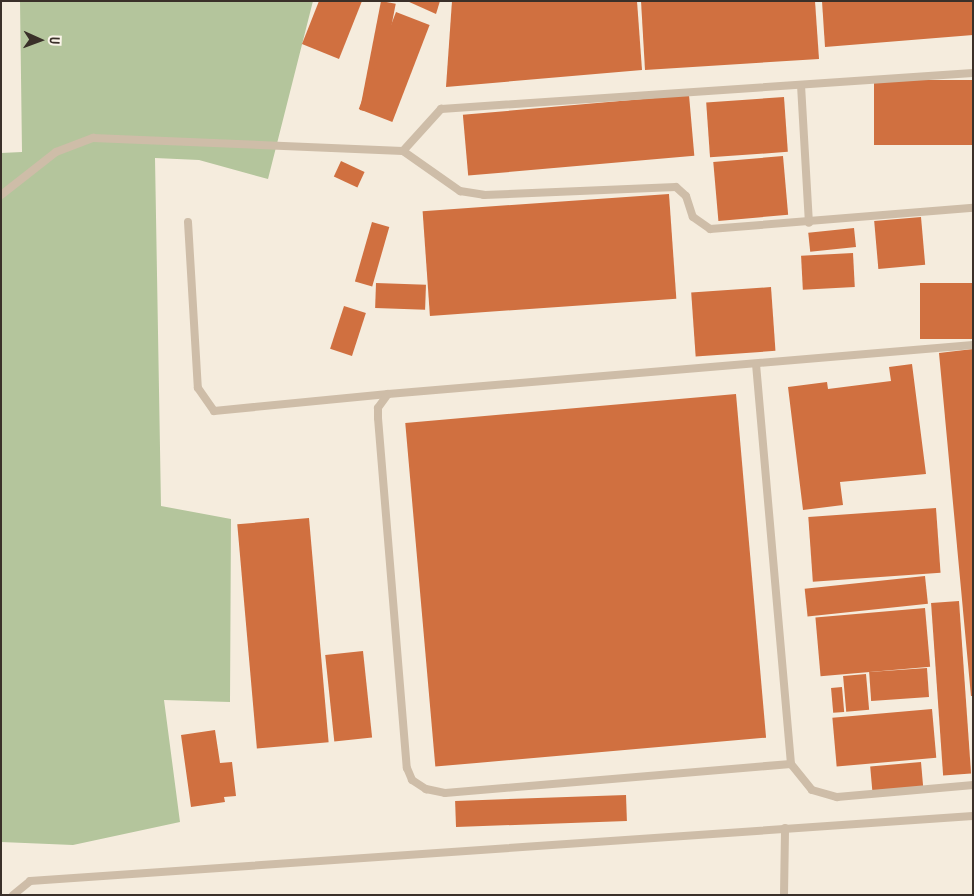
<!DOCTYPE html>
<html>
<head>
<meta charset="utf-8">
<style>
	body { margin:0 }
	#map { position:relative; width:974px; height:896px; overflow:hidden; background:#f5ecdd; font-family:"PT Sans Narrow",sans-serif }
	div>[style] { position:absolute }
	.green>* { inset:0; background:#b4c59c }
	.building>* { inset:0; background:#d07040; transform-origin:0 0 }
	.lane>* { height:8px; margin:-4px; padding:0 4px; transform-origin:4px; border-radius:4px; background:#cebda8 }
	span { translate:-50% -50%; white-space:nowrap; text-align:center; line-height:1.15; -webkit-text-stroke:4px #fbf5ea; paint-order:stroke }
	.frame { position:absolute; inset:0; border:2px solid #3a3029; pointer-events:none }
	.north { position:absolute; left:15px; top:15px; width:50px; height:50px; -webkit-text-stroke:4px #fbf5ea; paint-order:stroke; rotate:92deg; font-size:14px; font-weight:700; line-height:20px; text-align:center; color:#3a3029 }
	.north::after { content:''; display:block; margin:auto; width:18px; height:22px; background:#3a3029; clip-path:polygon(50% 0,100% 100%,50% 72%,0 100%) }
</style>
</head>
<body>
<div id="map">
	<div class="green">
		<i style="clip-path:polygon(20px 1px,313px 1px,268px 179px,199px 160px,155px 158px,161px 506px,231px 519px,230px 702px,164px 700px,180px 822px,73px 845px,1px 842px,1px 153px,22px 152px)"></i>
	</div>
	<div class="building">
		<i style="clip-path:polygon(319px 1px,362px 1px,339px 59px,302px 44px)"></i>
		<i style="left:381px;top:1px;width:15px;height:111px;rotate:11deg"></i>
		<i style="clip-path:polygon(407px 1px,440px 1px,436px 14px)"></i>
		<i style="clip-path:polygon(452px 1px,637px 1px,642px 70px,446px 87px)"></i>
		<i style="clip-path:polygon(641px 1px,815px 1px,819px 59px,645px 70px)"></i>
		<i style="clip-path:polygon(822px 1px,973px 1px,973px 35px,825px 47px)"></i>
		<i style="left:396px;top:12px;width:36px;height:104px;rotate:21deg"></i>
		<i style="left:973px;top:80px;width:65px;height:99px;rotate:90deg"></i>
		<i style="left:689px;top:95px;width:61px;height:227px;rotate:85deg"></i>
		<i style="left:784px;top:97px;width:55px;height:78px;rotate:86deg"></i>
		<i style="left:783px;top:156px;width:59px;height:70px;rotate:85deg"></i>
		<i style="left:341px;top:161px;width:26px;height:17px;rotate:25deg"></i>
		<i style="left:669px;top:194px;width:105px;height:247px;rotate:86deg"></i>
		<i style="left:921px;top:217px;width:48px;height:47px;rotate:85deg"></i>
		<i style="left:372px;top:222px;width:18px;height:62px;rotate:16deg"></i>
		<i style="left:854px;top:228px;width:19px;height:46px;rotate:84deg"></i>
		<i style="left:853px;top:253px;width:34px;height:52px;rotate:87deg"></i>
		<i style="left:376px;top:283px;width:50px;height:25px;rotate:2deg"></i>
		<i style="left:973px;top:283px;width:56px;height:53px;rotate:90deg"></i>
		<i style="left:771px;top:287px;width:64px;height:80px;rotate:86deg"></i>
		<i style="left:344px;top:306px;width:23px;height:45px;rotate:18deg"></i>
		<i style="clip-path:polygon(973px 349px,973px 696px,971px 696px,939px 353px)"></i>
		<i style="clip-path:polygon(912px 364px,926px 474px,840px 482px,843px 505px,803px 510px,788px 387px,827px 382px,828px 389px,891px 381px,889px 367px)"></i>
		<i style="left:736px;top:394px;width:345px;height:332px;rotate:85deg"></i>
		<i style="left:936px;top:508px;width:65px;height:128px;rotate:86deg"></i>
		<i style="left:309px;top:518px;width:225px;height:72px;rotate:85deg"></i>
		<i style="left:925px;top:576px;width:28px;height:121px;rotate:84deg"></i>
		<i style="left:959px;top:601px;width:173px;height:28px;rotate:86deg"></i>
		<i style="left:925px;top:608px;width:59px;height:110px;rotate:85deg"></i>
		<i style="left:363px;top:651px;width:87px;height:38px;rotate:84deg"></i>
		<i style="left:927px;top:668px;width:29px;height:58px;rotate:86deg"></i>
		<i style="left:866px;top:674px;width:36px;height:23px;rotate:85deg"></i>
		<i style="left:842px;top:687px;width:25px;height:11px;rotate:85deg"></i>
		<i style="left:932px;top:709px;width:49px;height:100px;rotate:85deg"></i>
		<i style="clip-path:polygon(215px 730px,220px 763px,232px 762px,236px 796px,224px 797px,225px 802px,191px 807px,181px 735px)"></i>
		<i style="left:921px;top:762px;width:25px;height:51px;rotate:85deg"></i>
		<i style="left:626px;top:795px;width:26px;height:171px;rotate:88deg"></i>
	</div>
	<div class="lane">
		<i style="left:801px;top:85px;width:138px;rotate:86.7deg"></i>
		<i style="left:403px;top:151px;width:70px;rotate:35.1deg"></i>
		<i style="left:460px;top:191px;width:24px;rotate:9deg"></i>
		<i style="left:484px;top:195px;width:192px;rotate:-2.4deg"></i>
		<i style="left:676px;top:187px;width:13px;rotate:42deg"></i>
		<i style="left:686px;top:196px;width:22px;rotate:72deg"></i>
		<i style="left:693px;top:217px;width:21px;rotate:35deg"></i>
		<i style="left:710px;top:229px;width:264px;rotate:-4.6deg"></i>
		<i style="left:1px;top:195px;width:70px;rotate:-38deg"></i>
		<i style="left:56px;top:152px;width:40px;rotate:-21deg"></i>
		<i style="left:93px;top:138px;width:310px;rotate:2.4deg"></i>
		<i style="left:403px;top:151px;width:57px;rotate:-47.9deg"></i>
		<i style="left:441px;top:109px;width:533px;rotate:-3.87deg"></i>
		<i style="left:188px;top:222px;width:166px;rotate:86.6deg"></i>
		<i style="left:198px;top:388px;width:28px;rotate:55deg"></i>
		<i style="left:214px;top:411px;width:175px;rotate:-5.6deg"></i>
		<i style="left:973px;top:345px;width:587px;rotate:175.21deg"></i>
		<i style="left:388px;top:394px;width:17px;rotate:126deg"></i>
		<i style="left:378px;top:408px;width:10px;rotate:90deg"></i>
		<i style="left:378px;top:418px;width:351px;rotate:85.3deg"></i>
		<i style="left:407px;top:768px;width:13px;rotate:67deg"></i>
		<i style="left:412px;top:780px;width:17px;rotate:33deg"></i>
		<i style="left:426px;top:789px;width:19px;rotate:12deg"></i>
		<i style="left:445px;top:793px;width:347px;rotate:-4.8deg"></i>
		<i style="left:791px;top:764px;width:33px;rotate:51deg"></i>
		<i style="left:812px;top:790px;width:26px;rotate:16deg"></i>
		<i style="left:837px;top:797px;width:137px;rotate:-5deg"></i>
		<i style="left:756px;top:364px;width:402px;rotate:85deg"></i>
		<i style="left:13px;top:895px;width:22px;rotate:-39deg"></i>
		<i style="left:30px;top:881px;width:945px;rotate:-3.94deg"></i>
		<i style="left:784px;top:895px;width:67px;rotate:-89.1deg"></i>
	</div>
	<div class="frame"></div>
	<div class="north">U</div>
</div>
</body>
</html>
